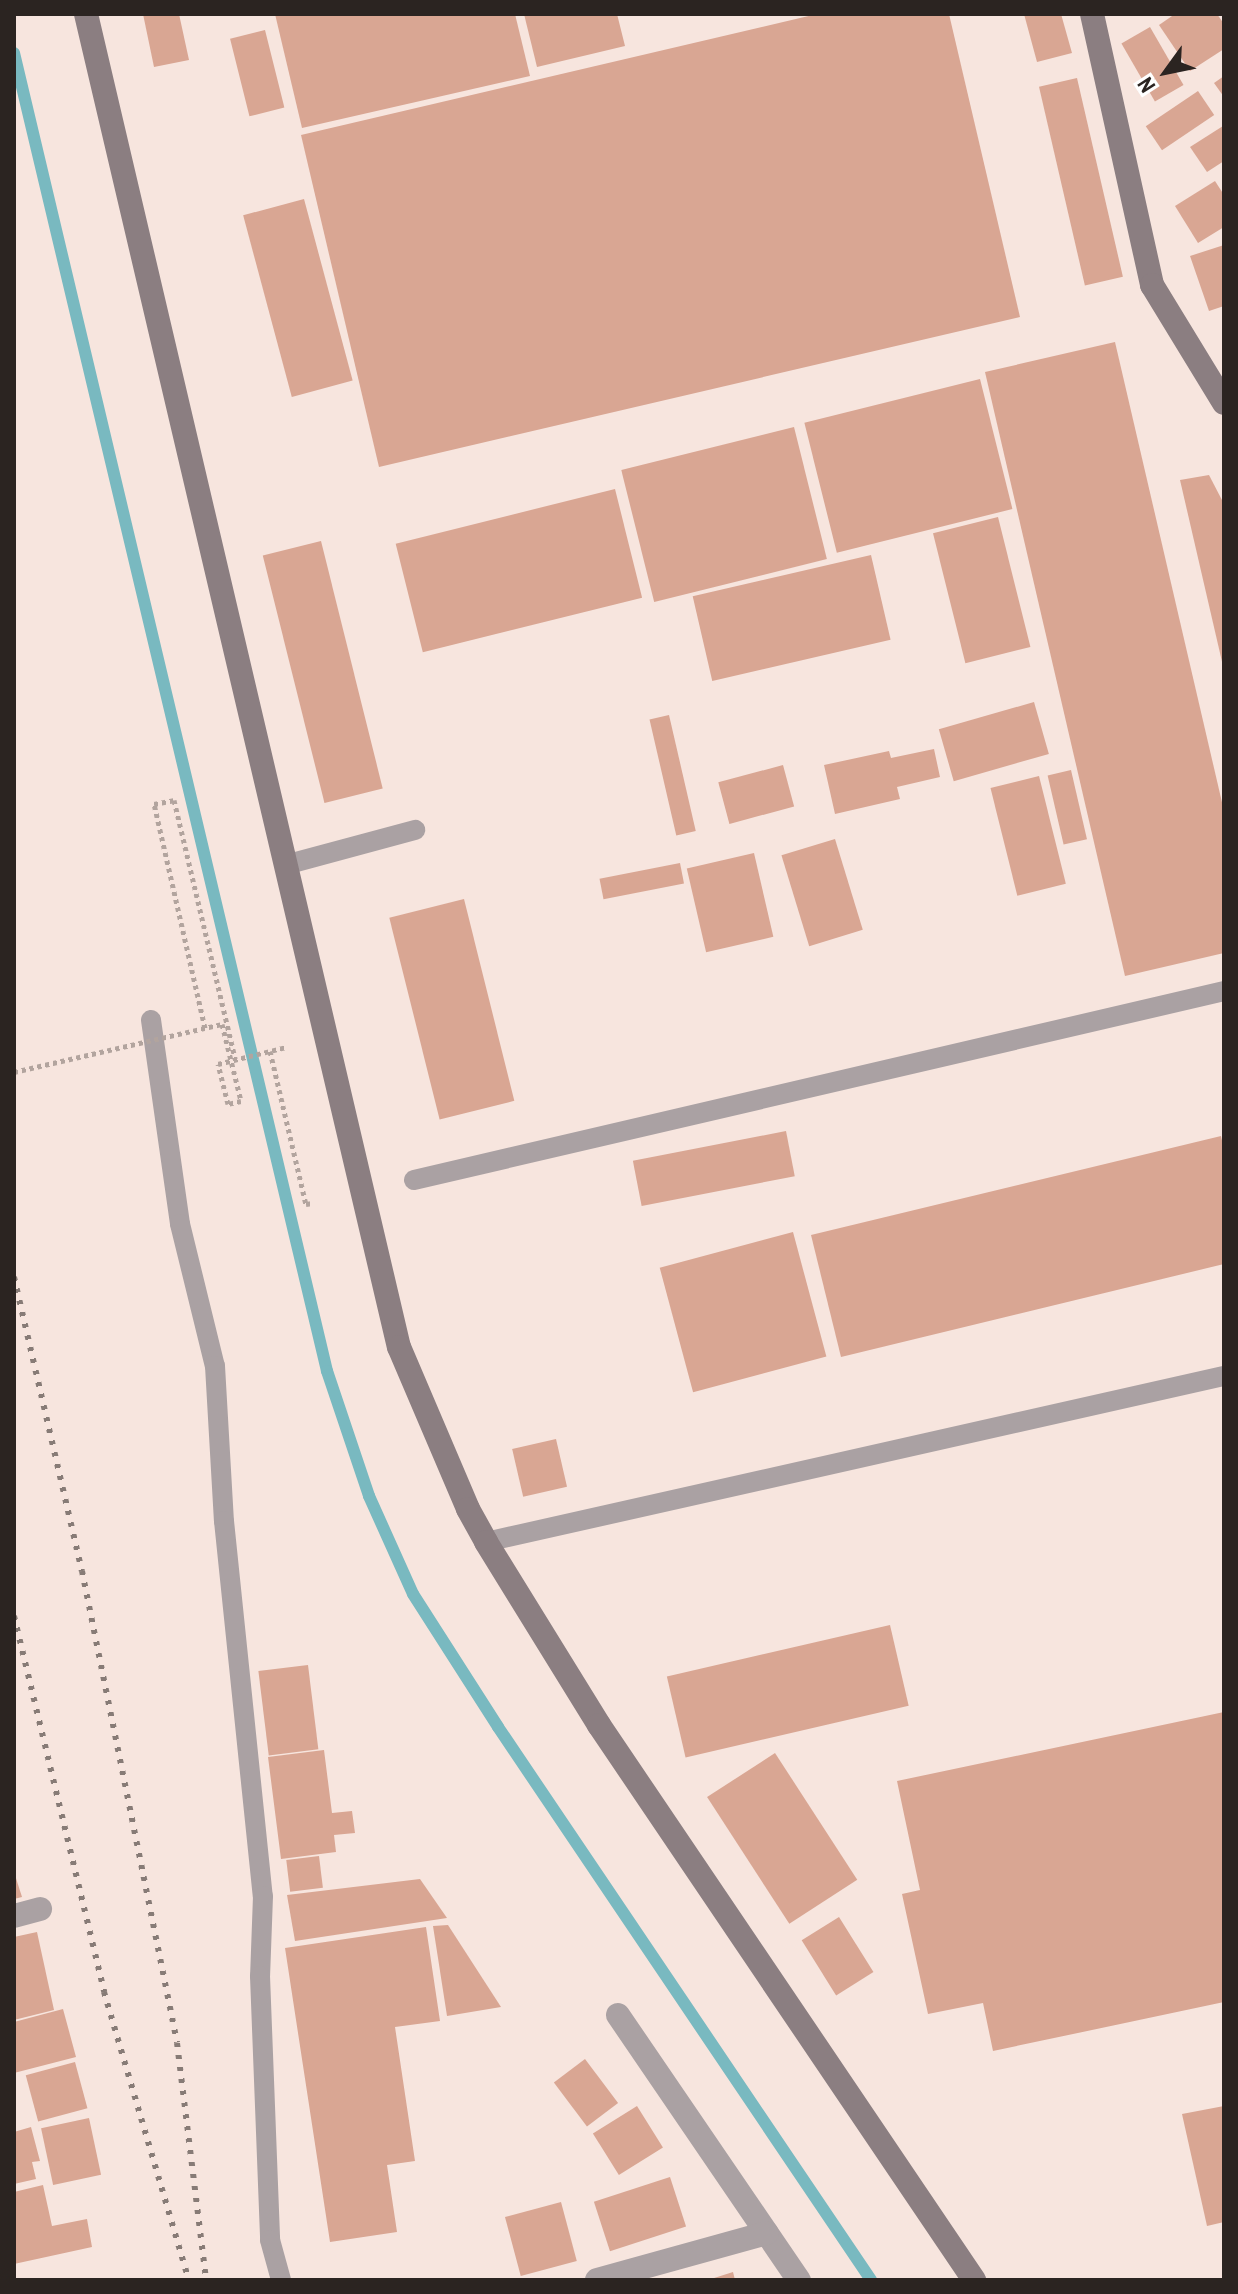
<!DOCTYPE html>
<html>
<head>
<meta charset="utf-8">
<style>
	body { margin:0 }
	#map { position:relative; width:1238px; height:2294px; overflow:hidden; background:#f7e5de; font-family:"Archivo Narrow",sans-serif }
	div>[style] { position:absolute }
	.stream>* { height:12px; margin:-6px; padding:0 6px; transform-origin:6px; border-radius:6px; background:#79b9c0 }
	.building>* { inset:0; background:#d9a693; transform-origin:0 0 }
	.path>* { height:5px; margin-top:-2.5px; transform-origin:0; background:repeating-linear-gradient(90deg,#b2a49e 0 4px,transparent 0 8px) }
	.lane>* { height:20px; margin:-10px; padding:0 10px; transform-origin:10px; border-radius:10px; background:#aaa1a3 }
	.street>* { height:24px; margin:-12px; padding:0 12px; transform-origin:12px; border-radius:12px; background:#aaa1a3 }
	.secondary>* { height:24px; margin:-12px; padding:0 12px; transform-origin:12px; border-radius:12px; background:#8b7e81 }
	.rail>* { height:6px; margin-top:-3px; transform-origin:0; background:repeating-linear-gradient(90deg,#877b76 0 4px,transparent 0 12px) }
	.path-bridge>* { height:5px; margin-top:-2.5px; transform-origin:0; background:repeating-linear-gradient(90deg,#b2a49e 0 4px,transparent 0 8px) }
	span { translate:-50% -50%; white-space:nowrap; text-align:center; line-height:1.15; -webkit-text-stroke:6px #fff; paint-order:stroke }
	.frame { position:absolute; inset:0; border:16px solid #2b2421; pointer-events:none }
	.north { position:absolute; left:1126px; top:32px; width:80px; height:80px; -webkit-text-stroke:6px #fff; paint-order:stroke; rotate:237deg; font-size:22px; font-weight:700; line-height:32px; text-align:center; color:#2b2421 }
	.north::after { content:''; display:block; margin:auto; width:28px; height:36px; background:#2b2421; clip-path:polygon(50% 0,100% 100%,50% 72%,0 100%) }
</style>
</head>
<body>
<div id="map">
	<div class="stream">
		<i style="left:14px;top:53px;width:1355px;rotate:76.64deg"></i>
		<i style="left:327px;top:1371px;width:132px;rotate:71.4deg"></i>
		<i style="left:369px;top:1496px;width:107px;rotate:65.8deg"></i>
		<i style="left:413px;top:1594px;width:158px;rotate:57.4deg"></i>
		<i style="left:498px;top:1727px;width:667px;rotate:56deg"></i>
	</div>
	<div class="building">
		<i style="clip-path:polygon(143px 14px,179px 14px,189px 60px,154px 67px)"></i>
		<i style="clip-path:polygon(275px 14px,515px 14px,530px 76px,302px 128px)"></i>
		<i style="clip-path:polygon(524px 14px,617px 14px,625px 46px,537px 67px)"></i>
		<i style="clip-path:polygon(817px 14px,949px 14px,1020px 317px,379px 467px,301px 135px)"></i>
		<i style="clip-path:polygon(1024px 14px,1061px 14px,1072px 53px,1037px 62px)"></i>
		<i style="clip-path:polygon(1175px 14px,1217px 14px,1224px 24px,1224px 49px,1190px 71px,1159px 25px)"></i>
		<i style="left:1150px;top:27px;width:67px;height:33px;rotate:60deg"></i>
		<i style="left:265px;top:30px;width:80px;height:36px;rotate:76deg"></i>
		<i style="clip-path:polygon(1224px 76px,1224px 97px,1214px 83px)"></i>
		<i style="left:1077px;top:78px;width:204px;height:39px;rotate:77deg"></i>
		<i style="left:1198px;top:91px;width:29px;height:63px;rotate:56deg"></i>
		<i style="clip-path:polygon(1223px 126px,1224px 161px,1207px 172px,1190px 147px)"></i>
		<i style="clip-path:polygon(1215px 181px,1224px 195px,1224px 227px,1198px 243px,1175px 206px)"></i>
		<i style="left:304px;top:199px;width:188px;height:63px;rotate:75deg"></i>
		<i style="clip-path:polygon(1224px 245px,1224px 306px,1209px 311px,1190px 256px)"></i>
		<i style="clip-path:polygon(1115px 342px,1224px 811px,1224px 953px,1125px 976px,985px 372px)"></i>
		<i style="left:980px;top:379px;width:134px;height:181px;rotate:76deg"></i>
		<i style="left:794px;top:427px;width:136px;height:178px;rotate:76deg"></i>
		<i style="clip-path:polygon(1209px 475px,1224px 504px,1223px 666px,1180px 480px)"></i>
		<i style="left:615px;top:489px;width:112px;height:226px;rotate:76deg"></i>
		<i style="left:998px;top:517px;width:134px;height:67px;rotate:76deg"></i>
		<i style="left:321px;top:541px;width:255px;height:60px;rotate:76deg"></i>
		<i style="left:871px;top:555px;width:87px;height:183px;rotate:77deg"></i>
		<i style="left:1034px;top:702px;width:54px;height:99px;rotate:74deg"></i>
		<i style="left:669px;top:715px;width:119px;height:20px;rotate:77deg"></i>
		<i style="clip-path:polygon(934px 749px,940px 777px,897px 787px,900px 799px,835px 814px,824px 765px,889px 751px,891px 758px)"></i>
		<i style="left:783px;top:765px;width:43px;height:67px;rotate:75deg"></i>
		<i style="left:1071px;top:770px;width:71px;height:24px;rotate:77deg"></i>
		<i style="left:1039px;top:776px;width:111px;height:50px;rotate:76deg"></i>
		<i style="left:835px;top:839px;width:95px;height:56px;rotate:73deg"></i>
		<i style="left:754px;top:853px;width:86px;height:69px;rotate:77deg"></i>
		<i style="left:680px;top:863px;width:21px;height:82px;rotate:79deg"></i>
		<i style="left:464px;top:899px;width:208px;height:77px;rotate:76deg"></i>
		<i style="left:786px;top:1131px;width:46px;height:156px;rotate:79deg"></i>
		<i style="clip-path:polygon(1221px 1136px,1224px 1150px,1224px 1264px,841px 1357px,811px 1235px)"></i>
		<i style="left:793px;top:1232px;width:129px;height:138px;rotate:75deg"></i>
		<i style="left:556px;top:1439px;width:49px;height:45px;rotate:77deg"></i>
		<i style="left:890px;top:1625px;width:83px;height:229px;rotate:77deg"></i>
		<i style="left:308px;top:1665px;width:85px;height:50px;rotate:83deg"></i>
		<i style="clip-path:polygon(1224px 1712px,1224px 2002px,993px 2051px,983px 2003px,928px 2014px,902px 1894px,920px 1890px,897px 1781px)"></i>
		<i style="clip-path:polygon(324px 1750px,332px 1813px,352px 1811px,355px 1833px,334px 1835px,336px 1852px,281px 1859px,268px 1757px)"></i>
		<i style="left:775px;top:1753px;width:151px;height:81px;rotate:57deg"></i>
		<i style="left:319px;top:1856px;width:32px;height:33px;rotate:83deg"></i>
		<i style="clip-path:polygon(14px 1872px,22px 1897px,14px 1899px)"></i>
		<i style="clip-path:polygon(420px 1879px,447px 1918px,295px 1941px,287px 1895px)"></i>
		<i style="left:839px;top:1917px;width:65px;height:44px;rotate:58deg"></i>
		<i style="clip-path:polygon(448px 1925px,501px 2007px,447px 2016px,433px 1926px)"></i>
		<i style="clip-path:polygon(426px 1927px,440px 2021px,395px 2027px,415px 2161px,387px 2165px,397px 2232px,330px 2242px,285px 1948px)"></i>
		<i style="clip-path:polygon(37px 1932px,54px 2010px,14px 2020px,14px 1937px)"></i>
		<i style="clip-path:polygon(63px 2009px,76px 2057px,14px 2073px,14px 2022px)"></i>
		<i style="left:585px;top:2059px;width:55px;height:39px;rotate:53deg"></i>
		<i style="left:75px;top:2062px;width:48px;height:51px;rotate:75deg"></i>
		<i style="left:637px;top:2106px;width:49px;height:52px;rotate:58deg"></i>
		<i style="clip-path:polygon(1224px 2106px,1224px 2222px,1207px 2226px,1182px 2114px)"></i>
		<i style="left:89px;top:2118px;width:58px;height:49px;rotate:78deg"></i>
		<i style="clip-path:polygon(31px 2127px,40px 2161px,32px 2162px,36px 2179px,14px 2184px,14px 2132px)"></i>
		<i style="left:670px;top:2177px;width:52px;height:80px;rotate:72deg"></i>
		<i style="clip-path:polygon(43px 2185px,52px 2226px,87px 2219px,92px 2247px,14px 2264px,14px 2192px)"></i>
		<i style="left:561px;top:2202px;width:61px;height:58px;rotate:75deg"></i>
		<i style="clip-path:polygon(733px 2272px,735px 2280px,711px 2280px,711px 2279px)"></i>
	</div>
	<div class="path">
		<i style="left:205px;top:1028px;width:230px;rotate:-102.8deg"></i>
		<i style="left:154px;top:804px;width:20px;rotate:-11deg"></i>
		<i style="left:174px;top:800px;width:266px;rotate:76.7deg"></i>
		<i style="left:270px;top:1051px;width:157px;rotate:76.8deg"></i>
		<i style="left:306px;top:1204px;width:7px;rotate:-8deg"></i>
		<i style="left:241px;top:1101px;width:13px;rotate:167deg"></i>
		<i style="left:228px;top:1104px;width:41px;rotate:-104deg"></i>
		<i style="left:218px;top:1064px;width:70px;rotate:-14deg"></i>
	</div>
	<div class="lane">
		<i style="left:285px;top:865px;width:135px;rotate:-15.1deg"></i>
		<i style="left:151px;top:1020px;width:206px;rotate:81.9deg"></i>
		<i style="left:180px;top:1224px;width:146px;rotate:76.2deg"></i>
		<i style="left:215px;top:1366px;width:155px;rotate:86.7deg"></i>
		<i style="left:224px;top:1521px;width:377px;rotate:84.1deg"></i>
		<i style="left:263px;top:1896px;width:80px;rotate:92.1deg"></i>
		<i style="left:260px;top:1976px;width:264px;rotate:87.8deg"></i>
		<i style="left:270px;top:2240px;width:41px;rotate:74.6deg"></i>
		<i style="left:414px;top:1180px;width:832px;rotate:-13.13deg"></i>
		<i style="left:486px;top:1542px;width:756px;rotate:-12.68deg"></i>
	</div>
	<div class="street">
		<i style="left:14px;top:1916px;width:27px;rotate:-15deg"></i>
		<i style="left:618px;top:2015px;width:321px;rotate:55.7deg"></i>
		<i style="left:597px;top:2280px;width:176px;rotate:-15.5deg"></i>
	</div>
	<div class="secondary">
		<i style="left:86px;top:14px;width:1369px;rotate:76.79deg"></i>
		<i style="left:399px;top:1347px;width:176px;rotate:66.9deg"></i>
		<i style="left:468px;top:1509px;width:38px;rotate:61deg"></i>
		<i style="left:486px;top:1542px;width:215px;rotate:58.3deg"></i>
		<i style="left:599px;top:1725px;width:670px;rotate:55.95deg"></i>
		<i style="left:1092px;top:14px;width:278px;rotate:77.5deg"></i>
		<i style="left:1152px;top:285px;width:138px;rotate:58.6deg"></i>
	</div>
	<div class="rail">
		<i style="left:14px;top:1277px;width:302px;rotate:77deg"></i>
		<i style="left:82px;top:1571px;width:481px;rotate:78.6deg"></i>
		<i style="left:177px;top:2043px;width:239px;rotate:83deg"></i>
		<i style="left:14px;top:1616px;width:387px;rotate:76.5deg"></i>
		<i style="left:104px;top:1992px;width:300px;rotate:73.6deg"></i>
	</div>
	<div class="path-bridge">
		<i style="left:14px;top:1072px;width:213px;rotate:-13deg"></i>
		<i style="left:222px;top:1024px;width:79px;rotate:76.1deg"></i>
	</div>
	<div class="frame"></div>
	<div class="north">N</div>
</div>
</body>
</html>
